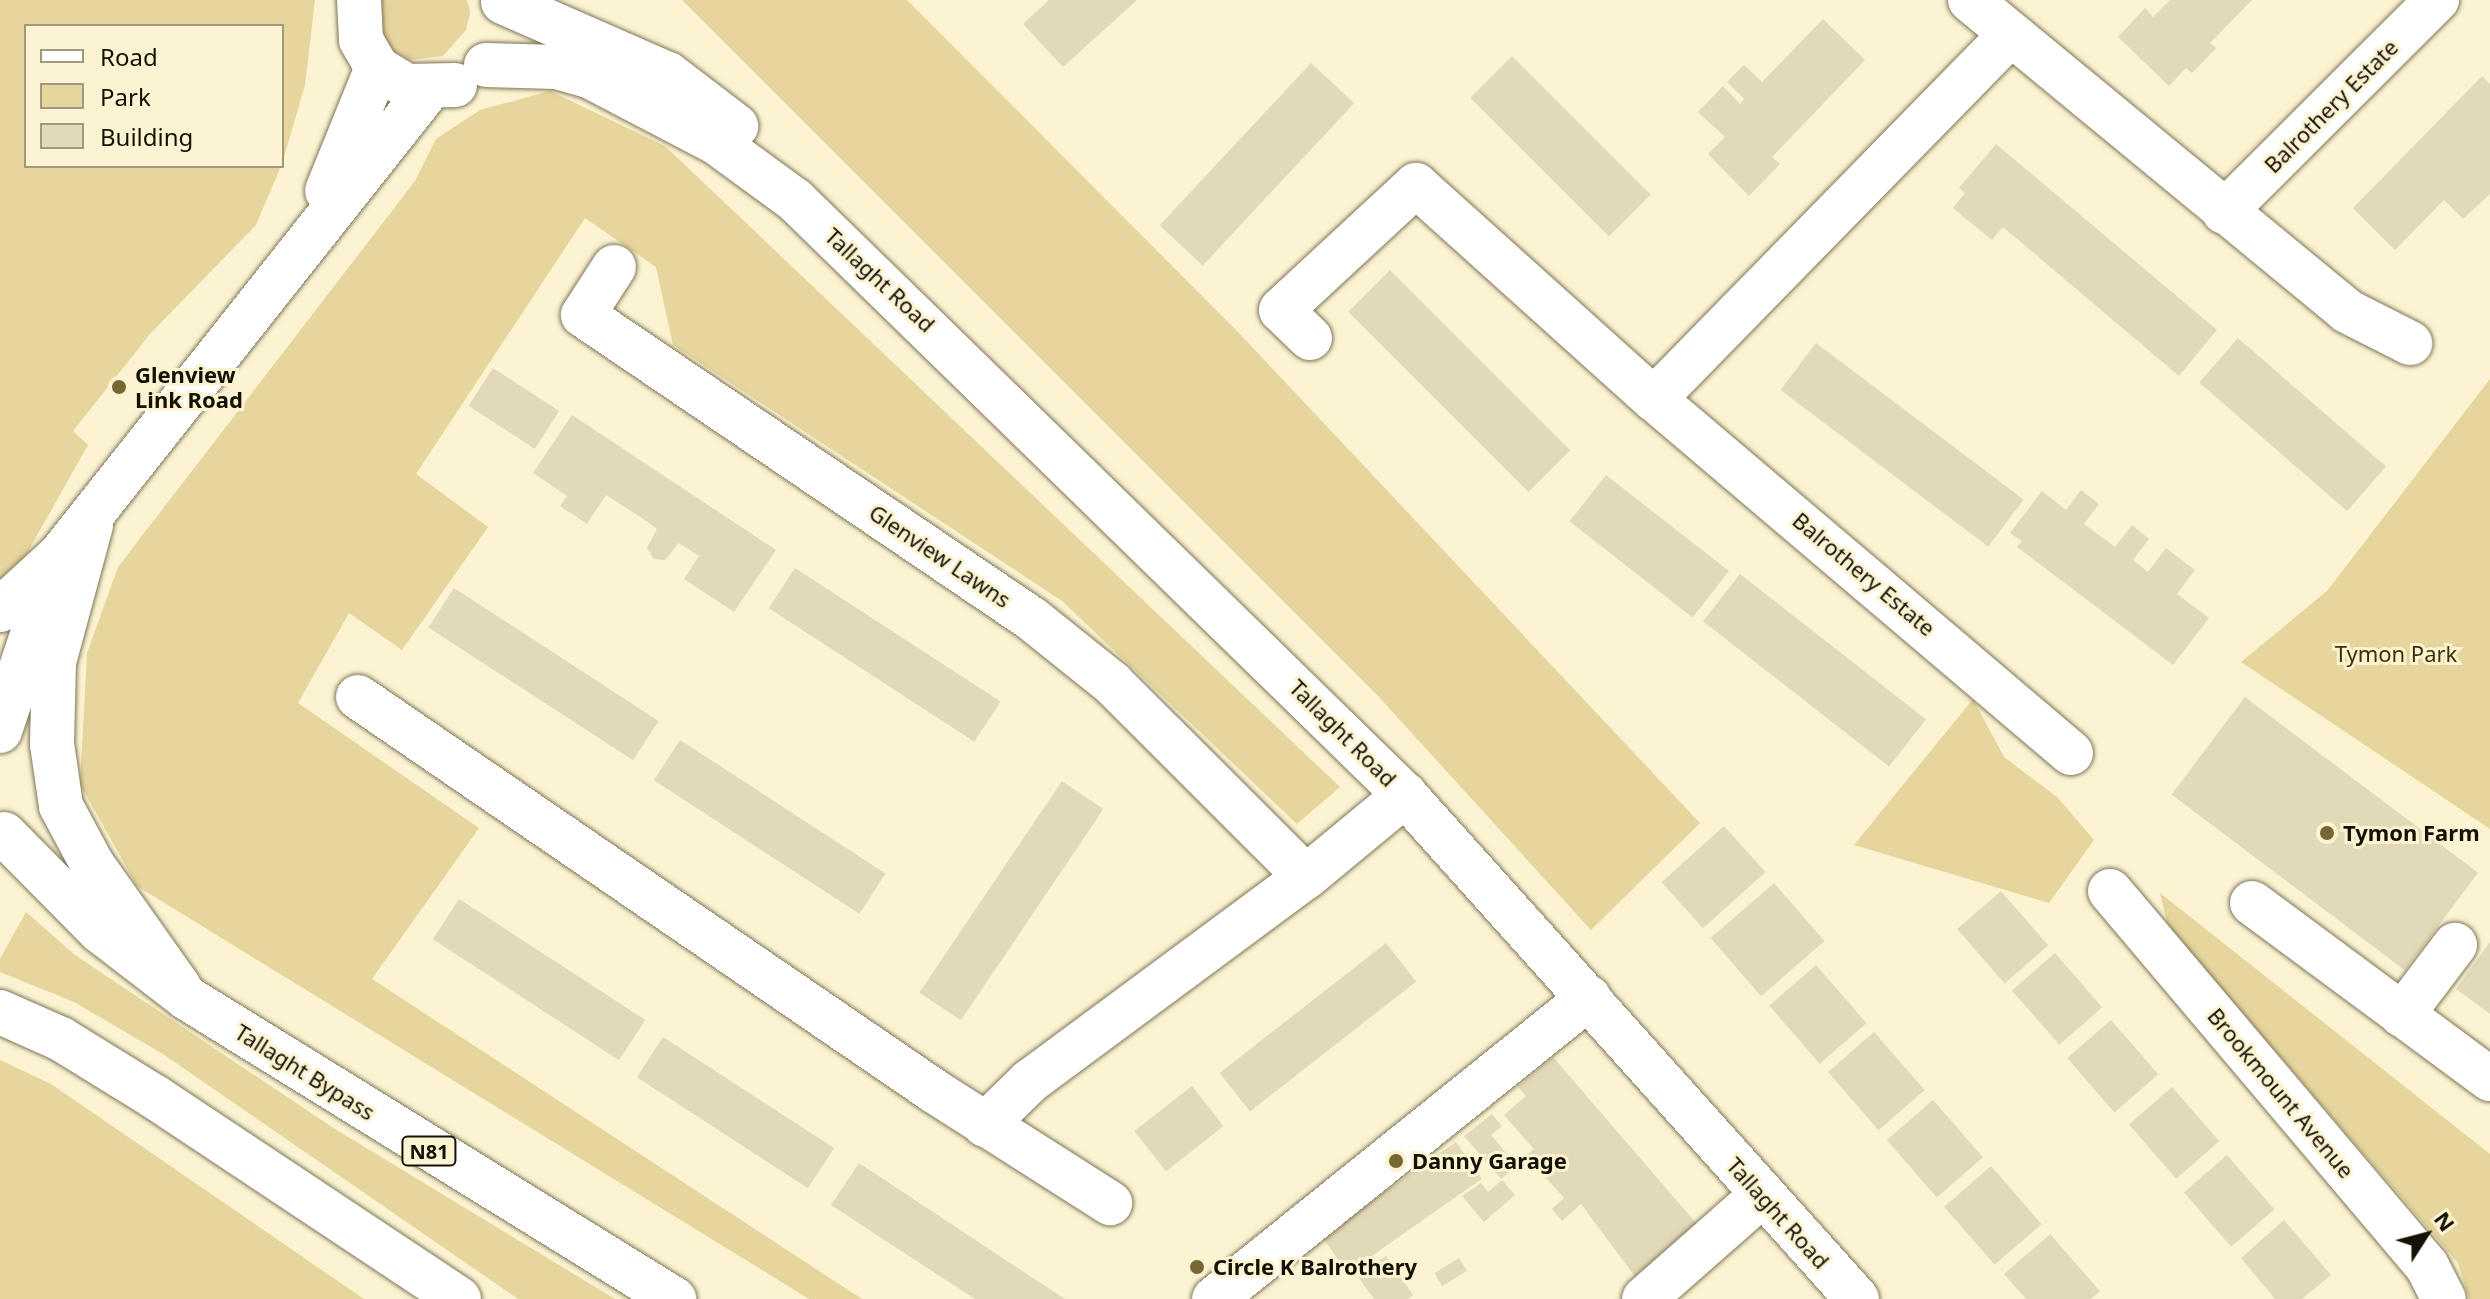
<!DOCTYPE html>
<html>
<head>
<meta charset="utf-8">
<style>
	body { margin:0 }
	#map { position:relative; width:2490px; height:1299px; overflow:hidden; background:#fcf3d2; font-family:"Noto Sans",sans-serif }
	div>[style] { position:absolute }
	.green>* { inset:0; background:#e6d59c }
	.building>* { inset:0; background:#e2d9b8; transform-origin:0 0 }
	.roads { filter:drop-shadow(0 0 2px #7e7658) drop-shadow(0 0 2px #7e7658) }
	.minor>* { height:44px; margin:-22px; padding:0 22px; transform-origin:22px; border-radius:22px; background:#fff }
	.major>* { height:44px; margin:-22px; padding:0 22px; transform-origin:22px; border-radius:22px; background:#fff }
	.dots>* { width:22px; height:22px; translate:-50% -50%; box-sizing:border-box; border:4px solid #fcf3d2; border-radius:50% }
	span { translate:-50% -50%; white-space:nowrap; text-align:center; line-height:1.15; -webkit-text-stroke:6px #fcf3d2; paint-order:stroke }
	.shield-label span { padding:2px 6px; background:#fcf3d2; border:2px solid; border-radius:6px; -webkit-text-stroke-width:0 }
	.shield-label { font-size:20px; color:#141106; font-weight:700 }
	.street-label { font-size:22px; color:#141106 }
	.poi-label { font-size:22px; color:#141106; font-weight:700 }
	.left { translate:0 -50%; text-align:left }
	.park-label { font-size:22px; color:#3b2f03 }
	.legend { position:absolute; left:24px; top:24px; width:260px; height:144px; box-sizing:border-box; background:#fcf3d2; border:2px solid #9f9980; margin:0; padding:10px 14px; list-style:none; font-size:24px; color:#141106 }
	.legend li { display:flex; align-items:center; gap:16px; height:40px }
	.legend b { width:40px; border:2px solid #9f9980 }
	.north { position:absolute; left:2386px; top:1195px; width:80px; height:80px; -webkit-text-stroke:6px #fcf3d2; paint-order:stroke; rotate:54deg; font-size:22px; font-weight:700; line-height:32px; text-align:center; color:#141106 }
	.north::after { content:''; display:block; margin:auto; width:28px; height:36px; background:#141106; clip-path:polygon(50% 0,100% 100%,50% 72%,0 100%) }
</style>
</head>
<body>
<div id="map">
	<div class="green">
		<i style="clip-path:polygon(0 0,315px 0,305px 85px,282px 164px,282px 26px,26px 26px,26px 166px,281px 166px,256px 225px,150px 334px,73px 431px,88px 445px,26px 555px,0 579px)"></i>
		<i style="clip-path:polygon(378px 0,467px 0,470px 13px,466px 30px,443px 56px,410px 60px,393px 51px,378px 32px)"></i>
		<i style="clip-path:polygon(682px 0,907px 0,1238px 332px,1700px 823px,1591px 930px,1378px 696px)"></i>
		<i style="clip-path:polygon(550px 91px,665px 146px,1340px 787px,1297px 824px,1062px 601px,673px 345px,656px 267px,585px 218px,416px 474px,488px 527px,402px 650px,349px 613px,298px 703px,479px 828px,372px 979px,862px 1299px,809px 1299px,137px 886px,80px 784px,87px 653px,118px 567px,415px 181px,436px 139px,480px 110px)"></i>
		<i style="clip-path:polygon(2490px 379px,2490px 829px,2241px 662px,2327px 591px)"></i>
		<i style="clip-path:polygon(1973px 699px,2004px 757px,2057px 797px,2094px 840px,2049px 903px,1854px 845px)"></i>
		<i style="clip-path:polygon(2160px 893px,2490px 1154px,2490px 1299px,2469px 1299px,2458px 1263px,2168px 927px)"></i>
		<i style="clip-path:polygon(26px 912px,75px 955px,335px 1129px,615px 1299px,518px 1299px,163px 1054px,74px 1002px,0 972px,0 959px)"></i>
		<i style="clip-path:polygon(0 1060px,51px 1084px,364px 1299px,0 1299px)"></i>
	</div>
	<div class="building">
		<i style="clip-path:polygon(1049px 0,1137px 0,1063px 67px,1023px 24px)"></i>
		<i style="clip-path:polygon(2170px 0,2252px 0,2210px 43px,2216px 48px,2202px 63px,2192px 73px,2186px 68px,2169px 86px,2118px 37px,2145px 8px,2153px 17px)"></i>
		<i style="clip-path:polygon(1823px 19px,1865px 60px,1772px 157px,1780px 164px,1749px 196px,1708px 154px,1725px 137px,1698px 112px,1723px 86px,1740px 104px,1744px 99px,1727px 82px,1744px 65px,1762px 82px)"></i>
		<i style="left:1512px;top:56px;width:196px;height:59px;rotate:45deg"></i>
		<i style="left:1311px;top:63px;width:59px;height:222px;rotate:43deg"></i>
		<i style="clip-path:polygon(2482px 76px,2490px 84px,2490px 194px,2463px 219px,2444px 200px,2395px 250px,2353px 208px)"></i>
		<i style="clip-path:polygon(1996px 144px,2217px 330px,2179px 376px,2003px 227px,1992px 240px,1953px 208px,1965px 193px,1959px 188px)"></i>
		<i style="left:1390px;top:270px;width:255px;height:59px;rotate:45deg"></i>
		<i style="left:2238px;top:338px;width:196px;height:59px;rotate:41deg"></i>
		<i style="left:1816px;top:343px;width:260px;height:59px;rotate:37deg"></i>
		<i style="left:493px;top:368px;width:79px;height:45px;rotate:33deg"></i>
		<i style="clip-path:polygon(572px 415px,776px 550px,734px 612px,684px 579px,699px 556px,679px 543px,665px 560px,654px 559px,647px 548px,657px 529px,648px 522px,606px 495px,587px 524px,560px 506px,567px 496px,533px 473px)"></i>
		<i style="left:1606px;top:475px;width:156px;height:59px;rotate:38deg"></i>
		<i style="clip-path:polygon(2081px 490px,2099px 504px,2084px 524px,2115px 547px,2132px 525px,2149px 539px,2133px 560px,2148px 572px,2166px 548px,2195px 570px,2177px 594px,2209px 618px,2173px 665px,2017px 547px,2022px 541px,2010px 533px,2042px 491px,2066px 510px)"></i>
		<i style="left:795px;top:568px;width:245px;height:48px;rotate:33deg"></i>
		<i style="left:1740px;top:574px;width:236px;height:60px;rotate:38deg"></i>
		<i style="left:454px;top:588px;width:244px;height:47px;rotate:33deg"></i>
		<i style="left:2245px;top:697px;width:292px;height:122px;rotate:37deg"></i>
		<i style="left:680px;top:740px;width:245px;height:48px;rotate:33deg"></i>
		<i style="left:1062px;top:781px;width:50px;height:255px;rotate:34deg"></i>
		<i style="left:1724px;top:826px;width:62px;height:84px;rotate:48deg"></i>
		<i style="left:1774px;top:883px;width:77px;height:84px;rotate:49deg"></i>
		<i style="left:2001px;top:891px;width:72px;height:58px;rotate:49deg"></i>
		<i style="left:459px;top:899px;width:222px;height:48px;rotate:33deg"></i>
		<i style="clip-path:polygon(2490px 942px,2490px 1014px,2456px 989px)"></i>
		<i style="left:1386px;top:943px;width:49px;height:211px;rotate:52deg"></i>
		<i style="left:2055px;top:953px;width:72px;height:57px;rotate:49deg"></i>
		<i style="left:1816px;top:965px;width:77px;height:62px;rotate:49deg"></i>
		<i style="left:2111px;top:1020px;width:72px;height:58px;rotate:49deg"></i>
		<i style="left:1874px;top:1032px;width:77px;height:61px;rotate:49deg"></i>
		<i style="left:663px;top:1037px;width:204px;height:48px;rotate:33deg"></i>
		<i style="clip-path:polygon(1553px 1057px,1702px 1230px,1640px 1283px,1581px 1204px,1562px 1221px,1552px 1209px,1564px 1198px,1526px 1155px,1534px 1149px,1504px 1115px,1526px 1096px,1518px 1087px)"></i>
		<i style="left:1192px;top:1086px;width:51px;height:73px;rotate:52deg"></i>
		<i style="left:2172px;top:1087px;width:72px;height:57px;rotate:49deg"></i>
		<i style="left:1933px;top:1100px;width:76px;height:61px;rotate:49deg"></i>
		<i style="clip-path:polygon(1492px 1114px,1502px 1126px,1491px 1135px,1517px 1166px,1501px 1179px,1464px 1136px)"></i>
		<i style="left:1456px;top:1142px;width:45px;height:164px;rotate:55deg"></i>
		<i style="left:2227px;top:1155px;width:72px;height:57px;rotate:49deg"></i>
		<i style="clip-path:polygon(859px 1163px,998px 1255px,1065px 1299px,975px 1299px,915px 1260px,831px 1205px)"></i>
		<i style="left:1991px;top:1166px;width:77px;height:62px;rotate:49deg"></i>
		<i style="clip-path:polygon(1502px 1180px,1515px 1195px,1484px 1222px,1462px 1196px,1481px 1183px,1488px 1192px)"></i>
		<i style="clip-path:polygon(2284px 1220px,2331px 1275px,2302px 1299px,2275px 1299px,2241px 1258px)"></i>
		<i style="clip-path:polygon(2050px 1234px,2100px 1291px,2091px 1299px,2026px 1299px,2004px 1274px)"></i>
		<i style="clip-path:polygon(1386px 1256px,1413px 1295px,1408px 1299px,1374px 1299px,1357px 1275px)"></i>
		<i style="left:1459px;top:1258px;width:15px;height:29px;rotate:58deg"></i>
	</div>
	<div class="roads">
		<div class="minor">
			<i style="left:359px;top:0;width:40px;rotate:87.1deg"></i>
			<i style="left:361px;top:40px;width:32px;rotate:60deg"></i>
			<i style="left:377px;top:68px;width:35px;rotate:31deg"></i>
			<i style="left:407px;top:86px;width:48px;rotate:-1.2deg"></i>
			<i style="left:1970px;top:0;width:489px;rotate:39.5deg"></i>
			<i style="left:2347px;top:311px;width:71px;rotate:26.9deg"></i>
			<i style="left:503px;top:2px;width:180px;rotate:23.6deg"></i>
			<i style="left:668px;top:74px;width:86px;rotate:37.4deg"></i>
			<i style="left:486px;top:65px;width:71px;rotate:1.6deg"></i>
			<i style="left:557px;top:67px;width:33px;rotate:16deg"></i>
			<i style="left:589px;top:76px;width:144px;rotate:27.6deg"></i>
			<i style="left:717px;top:143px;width:97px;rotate:36.2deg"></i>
			<i style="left:795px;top:200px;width:852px;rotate:44.29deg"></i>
			<i style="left:1405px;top:795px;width:677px;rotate:48.11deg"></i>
			<i style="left:327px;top:191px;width:133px;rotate:-67.9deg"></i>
			<i style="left:2224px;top:212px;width:301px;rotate:-44.9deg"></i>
			<i style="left:614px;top:267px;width:57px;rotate:122.9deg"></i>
			<i style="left:583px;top:315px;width:542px;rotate:34.1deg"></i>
			<i style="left:1032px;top:619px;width:102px;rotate:38.7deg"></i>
			<i style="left:1112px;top:683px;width:274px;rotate:45deg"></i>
			<i style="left:1310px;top:338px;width:40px;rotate:-136deg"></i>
			<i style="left:1281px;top:310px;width:184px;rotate:-42.8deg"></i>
			<i style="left:1416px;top:185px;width:320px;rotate:42deg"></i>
			<i style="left:1654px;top:399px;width:547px;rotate:40.33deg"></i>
			<i style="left:1654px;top:399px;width:508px;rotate:-45.64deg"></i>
			<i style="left:91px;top:525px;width:142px;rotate:105.1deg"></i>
			<i style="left:54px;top:662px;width:82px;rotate:91.4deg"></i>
			<i style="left:52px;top:744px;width:63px;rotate:81.7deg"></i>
			<i style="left:61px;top:806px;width:66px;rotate:61.9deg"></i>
			<i style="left:92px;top:864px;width:151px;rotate:54.7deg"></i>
			<i style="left:0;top:610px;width:81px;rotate:-42.5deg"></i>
			<i style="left:60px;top:555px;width:593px;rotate:-51.64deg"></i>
			<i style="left:358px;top:697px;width:698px;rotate:34.37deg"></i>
			<i style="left:934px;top:1091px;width:209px;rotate:32.5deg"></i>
			<i style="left:0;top:731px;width:152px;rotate:-71.6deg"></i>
			<i style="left:2110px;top:891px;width:491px;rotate:49.8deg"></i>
			<i style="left:2427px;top:1266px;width:37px;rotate:63deg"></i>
			<i style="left:2252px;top:903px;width:296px;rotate:36.5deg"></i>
			<i style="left:2402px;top:1015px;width:88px;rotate:-52.9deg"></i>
			<i style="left:985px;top:1125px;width:63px;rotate:-44.4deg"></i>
			<i style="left:1030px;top:1081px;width:343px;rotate:-36.5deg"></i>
			<i style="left:1306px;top:877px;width:129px;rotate:-39.6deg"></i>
			<i style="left:1214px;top:1299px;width:481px;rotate:-38.8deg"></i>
			<i style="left:1644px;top:1299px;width:157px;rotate:-41.4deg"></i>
		</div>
		<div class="major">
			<i style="left:4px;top:834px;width:136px;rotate:45.3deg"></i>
			<i style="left:100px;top:931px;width:110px;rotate:37.6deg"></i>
			<i style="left:187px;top:998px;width:573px;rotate:31.72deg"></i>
			<i style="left:0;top:1012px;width:67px;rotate:23.9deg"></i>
			<i style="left:61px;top:1039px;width:110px;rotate:31.7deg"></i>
			<i style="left:155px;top:1097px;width:365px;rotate:33.6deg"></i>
		</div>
	</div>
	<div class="dots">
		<i style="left:119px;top:387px;background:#766735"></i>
		<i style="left:2327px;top:833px;background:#766735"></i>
		<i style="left:1396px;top:1161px;background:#766735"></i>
		<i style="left:1197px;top:1267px;background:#766735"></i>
	</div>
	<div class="shield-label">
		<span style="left:429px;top:1151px">N81</span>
	</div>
	<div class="street-label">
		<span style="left:2331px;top:106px;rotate:-45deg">Balrothery Estate</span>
		<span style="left:880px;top:280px;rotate:43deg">Tallaght Road</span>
		<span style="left:940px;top:556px;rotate:34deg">Glenview Lawns</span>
		<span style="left:1864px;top:574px;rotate:40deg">Balrothery Estate</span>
		<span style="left:1343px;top:733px;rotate:45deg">Tallaght Road</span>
		<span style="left:305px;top:1072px;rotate:32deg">Tallaght Bypass</span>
		<span style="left:2281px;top:1093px;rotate:50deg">Brookmount Avenue</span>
		<span style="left:1778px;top:1213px;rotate:48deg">Tallaght Road</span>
	</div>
	<div class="poi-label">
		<span class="left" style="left:135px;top:387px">Glenview<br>Link Road</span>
		<span class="left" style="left:2343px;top:833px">Tymon Farm</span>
		<span class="left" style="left:1412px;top:1161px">Danny Garage</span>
		<span class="left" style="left:1213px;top:1267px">Circle K Balrothery</span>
	</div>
	<div class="park-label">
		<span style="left:2396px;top:654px">Tymon Park</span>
	</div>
	<ul class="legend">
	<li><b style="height:10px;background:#fff"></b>Road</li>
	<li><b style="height:22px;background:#e6d59c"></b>Park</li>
	<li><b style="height:22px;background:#e2d9b8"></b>Building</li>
	</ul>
	<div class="north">N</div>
</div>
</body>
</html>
